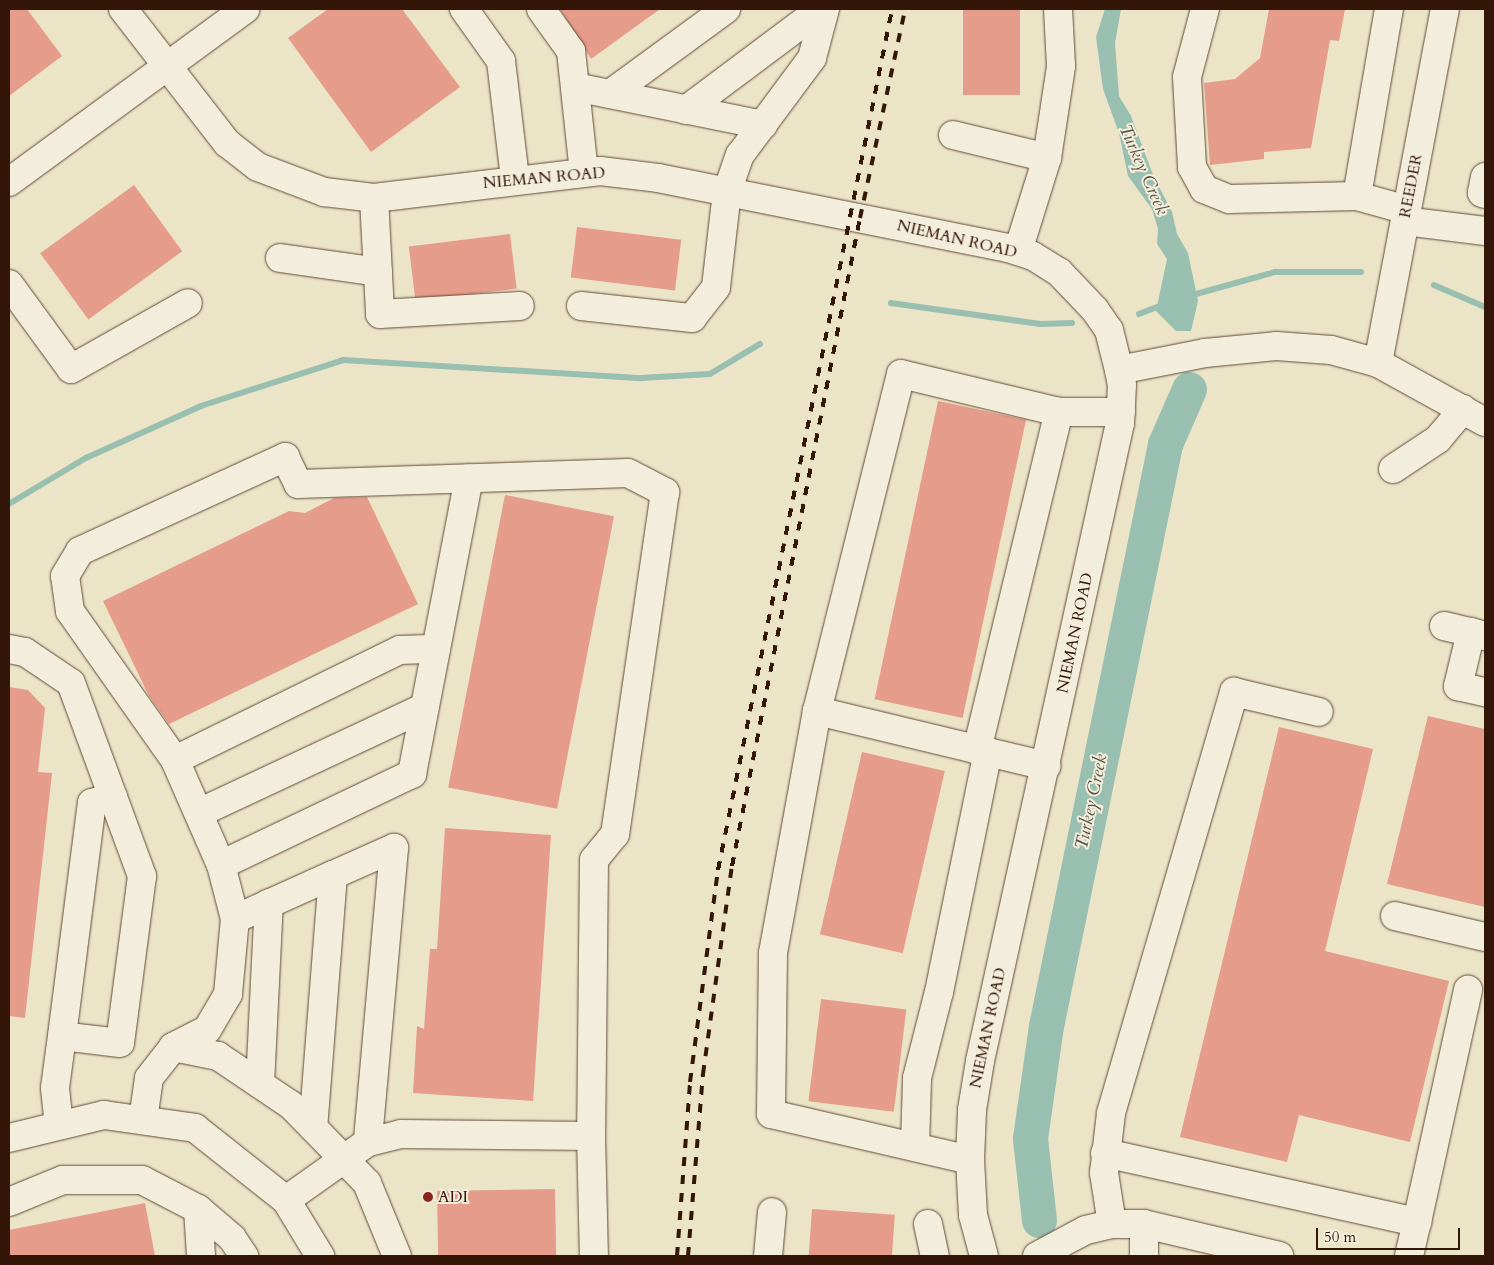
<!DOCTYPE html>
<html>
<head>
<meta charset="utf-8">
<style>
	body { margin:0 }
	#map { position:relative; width:1494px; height:1265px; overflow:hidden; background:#ece4c7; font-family:Cardo,serif }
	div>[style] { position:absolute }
	.water>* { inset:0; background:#99bfb1 }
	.stream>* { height:5.5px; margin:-2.75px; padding:0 2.75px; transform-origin:2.75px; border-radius:2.75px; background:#99bfb1 }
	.river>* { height:35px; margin:-17.5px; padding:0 17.5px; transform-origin:17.5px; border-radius:17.5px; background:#99bfb1 }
	.building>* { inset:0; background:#e59c8a; transform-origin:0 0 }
	.roads { filter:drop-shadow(0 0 1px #614a37) drop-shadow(0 0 1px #614a37) }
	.minor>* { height:28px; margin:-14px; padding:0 14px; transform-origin:14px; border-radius:14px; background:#f3eddb }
	.rail>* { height:4px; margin-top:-2px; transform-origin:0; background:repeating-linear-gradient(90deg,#331607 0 9px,transparent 0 18px) }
	.dots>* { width:14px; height:14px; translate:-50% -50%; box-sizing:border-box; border:2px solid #f3eddb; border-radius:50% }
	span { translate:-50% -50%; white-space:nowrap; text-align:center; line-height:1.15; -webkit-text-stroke:4px #f3eddb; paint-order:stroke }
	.street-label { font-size:16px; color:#331607 }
	.poi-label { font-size:16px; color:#331607 }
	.left { translate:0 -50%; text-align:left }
	.water-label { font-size:18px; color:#575142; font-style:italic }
	.frame { position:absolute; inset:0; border:10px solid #331607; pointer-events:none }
	.scale { position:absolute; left:1316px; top:1228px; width:144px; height:22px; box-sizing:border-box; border:2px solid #331607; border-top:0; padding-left:6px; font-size:15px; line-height:18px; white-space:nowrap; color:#331607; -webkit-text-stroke:4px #f3eddb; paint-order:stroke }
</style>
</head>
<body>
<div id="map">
	<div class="water">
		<i style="clip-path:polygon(1105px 9px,1121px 9px,1115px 43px,1119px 96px,1131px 116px,1153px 175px,1172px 212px,1177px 234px,1188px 253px,1198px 301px,1191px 331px,1176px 331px,1156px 311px,1167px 259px,1157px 244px,1158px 229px,1152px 209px,1128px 176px,1119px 133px,1103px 89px,1096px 37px)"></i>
	</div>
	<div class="stream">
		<i style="left:1434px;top:285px;width:56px;rotate:23.3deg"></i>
		<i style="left:1189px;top:296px;width:89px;rotate:-15.6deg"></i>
		<i style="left:1275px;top:272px;width:86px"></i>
		<i style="left:891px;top:303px;width:151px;rotate:8deg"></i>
		<i style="left:1041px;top:324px;width:31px;rotate:-2deg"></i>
		<i style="left:1139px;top:314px;width:26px;rotate:-21deg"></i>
		<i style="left:9px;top:504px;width:90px;rotate:-30.9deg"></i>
		<i style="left:86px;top:458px;width:126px;rotate:-24.3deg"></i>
		<i style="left:201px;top:406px;width:149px;rotate:-17.9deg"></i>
		<i style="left:343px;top:360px;width:299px;rotate:3.5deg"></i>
		<i style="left:641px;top:378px;width:69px;rotate:-3.3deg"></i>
		<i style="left:710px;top:374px;width:58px;rotate:-31deg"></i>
	</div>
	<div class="river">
		<i style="left:1039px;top:1220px;width:82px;rotate:-96.3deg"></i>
		<i style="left:1030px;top:1138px;width:113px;rotate:-81.9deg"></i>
		<i style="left:1046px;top:1026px;width:594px;rotate:-78.44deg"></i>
		<i style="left:1165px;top:444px;width:60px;rotate:-66.4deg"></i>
	</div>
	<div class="building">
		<i style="clip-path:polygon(9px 9px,27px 9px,62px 56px,9px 96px)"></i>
		<i style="clip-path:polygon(328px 9px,402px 9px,460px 87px,371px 152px,288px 38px)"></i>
		<i style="clip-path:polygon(560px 9px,660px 9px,591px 59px)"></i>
		<i style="left:963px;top:9px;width:57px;height:86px"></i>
		<i style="clip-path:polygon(1269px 9px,1345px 9px,1339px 41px,1330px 40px,1311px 148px,1264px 152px,1264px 159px,1210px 165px,1204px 83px,1235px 79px,1260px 58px)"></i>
		<i style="left:134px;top:185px;width:82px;height:116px;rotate:54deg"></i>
		<i style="left:577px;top:227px;width:105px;height:51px;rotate:7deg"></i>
		<i style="left:510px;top:234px;width:55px;height:102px;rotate:83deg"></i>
		<i style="left:938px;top:401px;width:90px;height:305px;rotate:12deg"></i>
		<i style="left:505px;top:495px;width:111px;height:298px;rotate:11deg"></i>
		<i style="clip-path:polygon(367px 497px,418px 604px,169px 724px,149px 696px,103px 601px,289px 511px,305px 513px,334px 498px)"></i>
		<i style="clip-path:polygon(9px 687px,28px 690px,45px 708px,38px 772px,52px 773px,25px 1018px,9px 1016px)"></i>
		<i style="clip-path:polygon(1428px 716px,1485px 729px,1485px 907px,1387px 884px)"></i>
		<i style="clip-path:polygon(1279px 727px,1373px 749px,1325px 951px,1449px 981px,1410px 1142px,1299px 1115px,1287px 1162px,1180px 1137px)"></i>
		<i style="left:862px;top:752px;width:85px;height:187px;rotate:13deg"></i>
		<i style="clip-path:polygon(445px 828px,551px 835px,533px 1101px,413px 1093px,417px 1026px,424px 1029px,430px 949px,437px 949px)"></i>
		<i style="left:821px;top:999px;width:86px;height:103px;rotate:7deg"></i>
		<i style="left:555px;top:1189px;width:67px;height:118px;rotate:89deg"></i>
		<i style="clip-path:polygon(145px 1203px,155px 1256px,9px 1256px,9px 1230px)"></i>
		<i style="left:812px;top:1209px;width:83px;height:47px;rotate:4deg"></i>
	</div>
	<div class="roads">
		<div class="minor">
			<i style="left:123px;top:9px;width:170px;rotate:52.2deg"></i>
			<i style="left:227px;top:143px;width:39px;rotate:38deg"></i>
			<i style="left:258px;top:167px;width:71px;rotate:20.7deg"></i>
			<i style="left:324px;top:192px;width:50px;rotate:6.8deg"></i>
			<i style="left:374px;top:198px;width:228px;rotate:-6.8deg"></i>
			<i style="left:600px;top:171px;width:58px;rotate:6.9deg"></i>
			<i style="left:658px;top:178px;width:357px;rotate:11.3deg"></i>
			<i style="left:1008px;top:248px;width:26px;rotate:18deg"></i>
			<i style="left:1033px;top:256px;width:31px;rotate:32deg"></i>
			<i style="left:1059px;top:272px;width:52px;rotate:46.5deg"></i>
			<i style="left:1095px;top:310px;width:24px;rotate:55deg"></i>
			<i style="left:1109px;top:330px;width:41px;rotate:76deg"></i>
			<i style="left:1119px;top:370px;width:15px;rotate:79deg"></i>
			<i style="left:1122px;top:385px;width:38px;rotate:93deg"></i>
			<i style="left:1120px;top:423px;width:653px;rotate:102.38deg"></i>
			<i style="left:980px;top:1061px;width:50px;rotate:99.3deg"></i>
			<i style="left:972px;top:1110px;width:50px;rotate:92.3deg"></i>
			<i style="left:970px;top:1160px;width:55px;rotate:86.9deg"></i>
			<i style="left:973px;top:1215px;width:42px;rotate:75deg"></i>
			<i style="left:464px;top:9px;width:64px;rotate:54.6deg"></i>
			<i style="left:501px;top:61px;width:119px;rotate:83.2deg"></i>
			<i style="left:541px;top:9px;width:52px;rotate:54.5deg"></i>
			<i style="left:571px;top:51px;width:122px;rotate:83.9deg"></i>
			<i style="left:1205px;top:9px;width:70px;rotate:104.8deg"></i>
			<i style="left:1187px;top:77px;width:90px;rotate:86.8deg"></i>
			<i style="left:1192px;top:167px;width:25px;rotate:61deg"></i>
			<i style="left:1204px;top:189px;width:27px;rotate:22deg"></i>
			<i style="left:1229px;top:199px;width:128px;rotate:-1.3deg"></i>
			<i style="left:1357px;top:196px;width:52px;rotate:15.6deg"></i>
			<i style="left:575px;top:87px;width:192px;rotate:11.4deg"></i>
			<i style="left:610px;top:94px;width:144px;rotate:-36.2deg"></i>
			<i style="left:686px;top:110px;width:169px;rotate:-36.8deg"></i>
			<i style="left:953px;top:135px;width:97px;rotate:13.7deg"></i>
			<i style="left:1485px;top:177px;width:16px;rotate:101deg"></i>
			<i style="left:1482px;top:193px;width:3px;rotate:18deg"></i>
			<i style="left:9px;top:182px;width:293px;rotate:-36.2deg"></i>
			<i style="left:1357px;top:196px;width:190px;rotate:-80.3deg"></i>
			<i style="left:374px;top:198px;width:116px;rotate:87deg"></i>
			<i style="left:380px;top:314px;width:140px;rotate:-3.3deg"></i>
			<i style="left:1405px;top:221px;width:81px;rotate:7.1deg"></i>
			<i style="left:1018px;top:251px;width:97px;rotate:-72.7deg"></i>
			<i style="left:1047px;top:158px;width:93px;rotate:-81.3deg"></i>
			<i style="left:1061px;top:66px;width:57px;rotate:-93deg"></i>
			<i style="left:280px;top:258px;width:99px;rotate:8.1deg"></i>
			<i style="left:9px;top:284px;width:105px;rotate:53.9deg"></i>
			<i style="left:71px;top:369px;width:134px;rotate:-29.4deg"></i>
			<i style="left:581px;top:306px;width:112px;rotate:6.2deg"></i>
			<i style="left:692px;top:318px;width:39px;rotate:-52deg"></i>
			<i style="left:716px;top:287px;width:96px;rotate:-83.4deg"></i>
			<i style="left:727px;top:192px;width:39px;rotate:-71deg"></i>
			<i style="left:740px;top:155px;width:121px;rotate:-53.4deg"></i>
			<i style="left:812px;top:58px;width:51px;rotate:-75.1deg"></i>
			<i style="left:1378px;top:363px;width:360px;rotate:-79.3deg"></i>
			<i style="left:1119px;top:370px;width:88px;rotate:-11.2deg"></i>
			<i style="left:1205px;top:353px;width:71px;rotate:-5.6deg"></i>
			<i style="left:1276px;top:346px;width:55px;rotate:4.2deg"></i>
			<i style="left:1331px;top:350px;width:49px;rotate:15.5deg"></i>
			<i style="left:1378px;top:363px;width:122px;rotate:28.9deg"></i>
			<i style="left:1393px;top:469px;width:54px;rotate:-33.7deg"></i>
			<i style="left:1438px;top:439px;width:39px;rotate:-50deg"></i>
			<i style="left:1444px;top:626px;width:28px;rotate:13deg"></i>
			<i style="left:1485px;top:636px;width:15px;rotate:-164deg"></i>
			<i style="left:1471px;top:632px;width:56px;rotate:103.5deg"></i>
			<i style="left:1458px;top:686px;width:28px;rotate:13deg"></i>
			<i style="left:9px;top:649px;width:16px;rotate:11deg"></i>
			<i style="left:25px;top:652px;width:55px;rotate:34deg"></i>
			<i style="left:71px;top:683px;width:206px;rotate:69.8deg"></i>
			<i style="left:142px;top:876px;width:168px;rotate:97.5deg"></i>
			<i style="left:120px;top:1043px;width:58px;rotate:-173.1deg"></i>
			<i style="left:62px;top:1036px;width:52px;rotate:97.7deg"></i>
			<i style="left:55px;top:1088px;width:37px;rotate:84deg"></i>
			<i style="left:817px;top:711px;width:236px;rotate:13.5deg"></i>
			<i style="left:977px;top:750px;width:348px;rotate:-76.4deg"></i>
			<i style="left:175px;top:760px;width:250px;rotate:-26.1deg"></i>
			<i style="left:400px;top:650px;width:36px;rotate:-2deg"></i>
			<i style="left:201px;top:812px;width:247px;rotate:-25.1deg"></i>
			<i style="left:221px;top:865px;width:212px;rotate:-25.5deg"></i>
			<i style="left:412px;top:774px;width:301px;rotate:-79.1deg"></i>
			<i style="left:333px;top:875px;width:67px;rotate:-23.9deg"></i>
			<i style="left:394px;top:848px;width:295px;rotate:95.1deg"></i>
			<i style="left:1395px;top:916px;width:92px;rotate:13.1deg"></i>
			<i style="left:235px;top:919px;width:107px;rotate:-24.2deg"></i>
			<i style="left:333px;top:875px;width:253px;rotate:94.5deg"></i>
			<i style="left:62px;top:1036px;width:235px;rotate:-82.7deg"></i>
			<i style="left:92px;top:803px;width:22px;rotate:-16deg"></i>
			<i style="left:173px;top:1047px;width:46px;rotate:11.3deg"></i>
			<i style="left:218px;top:1056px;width:88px;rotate:33.9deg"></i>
			<i style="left:291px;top:1105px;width:109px;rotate:45.7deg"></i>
			<i style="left:367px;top:1183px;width:79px;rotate:67.7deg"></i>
			<i style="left:260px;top:1084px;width:181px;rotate:-87.2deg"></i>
			<i style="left:143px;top:1120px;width:42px;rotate:-81.9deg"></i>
			<i style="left:149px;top:1078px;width:39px;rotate:-52deg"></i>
			<i style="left:173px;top:1047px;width:38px;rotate:-27deg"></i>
			<i style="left:207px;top:1030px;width:42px;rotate:-59.7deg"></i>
			<i style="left:228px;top:994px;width:75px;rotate:-84.7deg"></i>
			<i style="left:235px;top:919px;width:56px;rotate:-104.5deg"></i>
			<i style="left:221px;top:865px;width:115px;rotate:-113.7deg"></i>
			<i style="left:175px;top:760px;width:182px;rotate:-125.2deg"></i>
			<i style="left:70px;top:611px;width:35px;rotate:-98deg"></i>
			<i style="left:65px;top:576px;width:29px;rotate:-59deg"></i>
			<i style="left:80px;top:551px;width:226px;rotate:-24.6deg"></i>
			<i style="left:285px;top:457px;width:30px;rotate:64deg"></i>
			<i style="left:298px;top:484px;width:330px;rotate:-1.9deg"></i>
			<i style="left:628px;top:473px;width:42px;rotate:27.2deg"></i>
			<i style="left:665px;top:492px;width:346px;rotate:98.3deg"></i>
			<i style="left:615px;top:834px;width:33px;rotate:129deg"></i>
			<i style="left:594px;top:860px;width:276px;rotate:90.6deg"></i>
			<i style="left:591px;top:1136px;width:190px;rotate:-179.4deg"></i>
			<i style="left:401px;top:1134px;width:34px;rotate:166deg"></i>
			<i style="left:368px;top:1142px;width:100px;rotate:144.7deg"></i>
			<i style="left:591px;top:1136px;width:120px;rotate:88.6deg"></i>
			<i style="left:9px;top:1138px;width:98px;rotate:-13.6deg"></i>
			<i style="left:104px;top:1115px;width:92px;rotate:8.1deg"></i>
			<i style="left:195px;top:1128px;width:116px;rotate:38.4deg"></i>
			<i style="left:286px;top:1200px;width:66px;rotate:58.7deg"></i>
			<i style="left:915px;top:1147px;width:69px;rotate:-88.3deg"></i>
			<i style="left:917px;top:1078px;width:89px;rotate:-75.7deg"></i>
			<i style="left:939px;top:992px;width:245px;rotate:-78.5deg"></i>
			<i style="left:1105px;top:1153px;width:320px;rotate:12.5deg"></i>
			<i style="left:1417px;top:1222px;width:238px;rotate:-77.6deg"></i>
			<i style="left:970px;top:1160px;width:204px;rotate:-167deg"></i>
			<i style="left:771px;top:1114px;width:161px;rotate:-89.3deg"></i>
			<i style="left:773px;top:953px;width:246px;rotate:-79.7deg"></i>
			<i style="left:817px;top:711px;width:347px;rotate:-76deg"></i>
			<i style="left:901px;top:374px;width:163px;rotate:13.5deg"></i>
			<i style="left:1059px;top:412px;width:62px"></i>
			<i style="left:9px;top:1202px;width:58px;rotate:-22.2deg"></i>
			<i style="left:63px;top:1180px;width:79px"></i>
			<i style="left:142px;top:1180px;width:63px;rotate:27.4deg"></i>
			<i style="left:198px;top:1209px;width:45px;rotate:40.5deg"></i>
			<i style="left:232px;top:1238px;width:22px;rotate:56deg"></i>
			<i style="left:198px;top:1209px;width:47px;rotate:86.3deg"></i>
			<i style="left:928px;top:1224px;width:33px;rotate:78deg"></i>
			<i style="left:1112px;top:1224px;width:52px;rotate:-98.9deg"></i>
			<i style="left:1104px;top:1173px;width:60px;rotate:-83.3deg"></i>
			<i style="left:1111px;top:1113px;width:439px;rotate:-73.7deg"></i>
			<i style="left:1234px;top:692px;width:87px;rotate:13.2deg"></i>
			<i style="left:1144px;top:1224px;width:32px;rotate:90deg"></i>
			<i style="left:768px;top:1256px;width:44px;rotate:-84.8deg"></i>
			<i style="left:1037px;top:1256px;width:55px;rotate:-28deg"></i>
			<i style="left:1086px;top:1230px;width:27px;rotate:-13deg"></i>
			<i style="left:1112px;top:1224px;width:32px"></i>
			<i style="left:1144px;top:1224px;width:139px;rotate:13.3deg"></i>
			<i style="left:1409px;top:1256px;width:35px;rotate:-77deg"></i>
		</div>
	</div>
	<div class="rail">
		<i style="left:677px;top:1256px;width:174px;rotate:-85.7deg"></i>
		<i style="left:690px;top:1082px;width:214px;rotate:-82.5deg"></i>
		<i style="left:718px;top:870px;width:878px;rotate:-78.57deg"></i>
		<i style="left:688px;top:1256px;width:183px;rotate:-85.3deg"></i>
		<i style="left:703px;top:1074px;width:210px;rotate:-82.1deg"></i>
		<i style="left:732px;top:866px;width:661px;rotate:-78.83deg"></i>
		<i style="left:860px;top:218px;width:214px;rotate:-77.8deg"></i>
	</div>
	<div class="dots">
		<i style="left:428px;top:1197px;background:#8f2418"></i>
	</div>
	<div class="street-label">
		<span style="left:544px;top:178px;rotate:-5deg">NIEMAN ROAD</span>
		<span style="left:1411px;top:186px;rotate:-79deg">REEDER</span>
		<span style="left:957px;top:239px;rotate:13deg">NIEMAN ROAD</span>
		<span style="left:1075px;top:633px;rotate:-78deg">NIEMAN ROAD</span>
		<span style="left:988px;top:1028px;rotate:-78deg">NIEMAN ROAD</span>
	</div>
	<div class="poi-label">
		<span class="left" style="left:438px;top:1197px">ADI</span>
	</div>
	<div class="water-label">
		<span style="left:1143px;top:170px;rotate:66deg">Turkey Creek</span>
		<span style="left:1092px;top:802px;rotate:-78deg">Turkey Creek</span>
	</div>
	<div class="frame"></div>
	<div class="scale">50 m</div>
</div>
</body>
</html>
